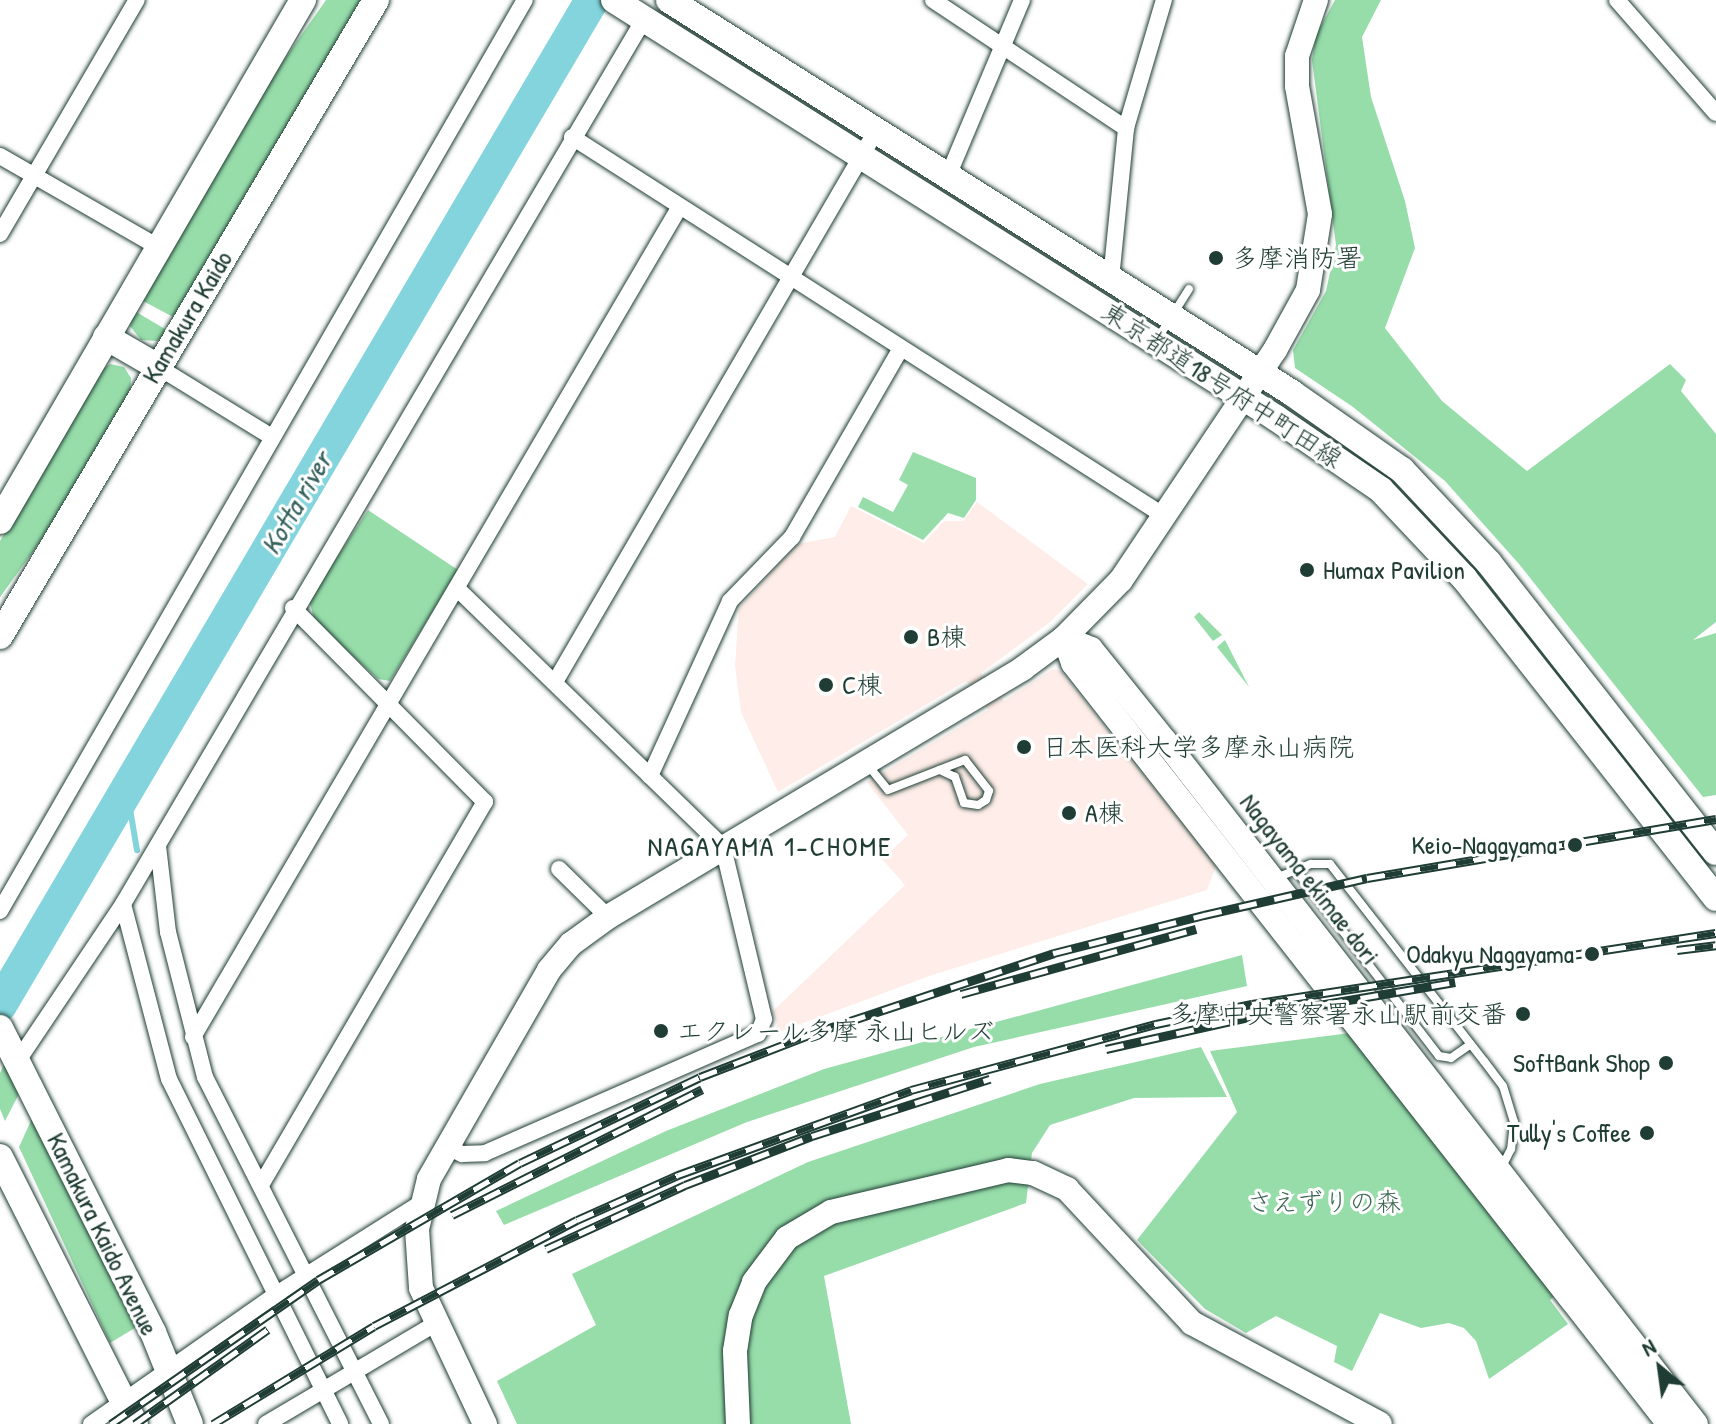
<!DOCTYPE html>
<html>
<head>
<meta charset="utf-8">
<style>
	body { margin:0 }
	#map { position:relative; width:1716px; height:1424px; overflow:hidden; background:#fff; font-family:"Patrick Hand","Klee One",sans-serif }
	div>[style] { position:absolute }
	.built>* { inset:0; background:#feede8 }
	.green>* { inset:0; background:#97ddaa }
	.stream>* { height:6px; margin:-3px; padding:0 3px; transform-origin:3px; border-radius:3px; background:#84d4dd }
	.river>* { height:34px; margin:-17px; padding:0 17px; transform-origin:17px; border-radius:17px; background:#84d4dd }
	.roads { filter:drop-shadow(0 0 2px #1f3d34) drop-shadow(0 0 2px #1f3d34) }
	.lane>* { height:8px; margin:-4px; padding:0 4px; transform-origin:4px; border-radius:4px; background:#fff }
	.street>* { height:16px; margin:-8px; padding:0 8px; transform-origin:8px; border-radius:8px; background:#fff }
	.secondary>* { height:24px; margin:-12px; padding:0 12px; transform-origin:12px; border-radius:12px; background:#fff }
	.primary>* { height:26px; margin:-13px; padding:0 13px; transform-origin:13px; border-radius:13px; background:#fff }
	.rail>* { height:9px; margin-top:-4.5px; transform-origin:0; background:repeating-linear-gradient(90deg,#fff 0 18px,#1f3d34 0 36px); box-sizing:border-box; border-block:2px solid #1f3d34 }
	.dots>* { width:22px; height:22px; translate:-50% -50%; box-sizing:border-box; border:4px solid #fff; border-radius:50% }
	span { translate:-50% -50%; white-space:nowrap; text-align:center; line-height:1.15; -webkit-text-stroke:6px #fff; paint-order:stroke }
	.poi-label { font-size:26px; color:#1f3d34 }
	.left { translate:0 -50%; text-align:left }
	.right { translate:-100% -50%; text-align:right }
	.street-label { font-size:26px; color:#1f3d34 }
	.park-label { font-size:26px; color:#3d6552 }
	.water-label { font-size:28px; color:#38635e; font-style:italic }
	.neighbourhood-label { font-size:28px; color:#1f3d34; letter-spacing:2px }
	.north { position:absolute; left:1620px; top:1328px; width:80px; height:80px; -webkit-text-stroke:6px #fff; paint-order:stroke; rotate:331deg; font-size:22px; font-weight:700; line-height:32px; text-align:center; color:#1f3d34 }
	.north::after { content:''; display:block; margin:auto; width:28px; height:36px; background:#1f3d34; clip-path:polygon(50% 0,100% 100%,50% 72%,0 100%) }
</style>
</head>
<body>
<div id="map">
	<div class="built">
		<i style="clip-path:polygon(977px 502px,1088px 584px,1049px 623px,981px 673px,1004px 701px,1053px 669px,1061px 671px,1216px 866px,1207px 890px,932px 975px,779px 1032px,773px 1011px,905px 885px,882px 859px,908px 835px,867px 782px,988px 710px,966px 681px,778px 792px,741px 712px,735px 665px,739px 608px,797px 544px,835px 537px,851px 506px,924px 543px,944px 521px,963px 521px)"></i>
	</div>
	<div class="green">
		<i style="clip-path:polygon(326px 0,363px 0,177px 319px,141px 300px,258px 97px)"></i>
		<i style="clip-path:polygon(1335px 0,1381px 0,1362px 37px,1371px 97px,1405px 201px,1415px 248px,1385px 328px,1442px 401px,1527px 471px,1670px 364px,1686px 380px,1681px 391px,1716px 434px,1716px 622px,1693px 640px,1716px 633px,1716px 795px,1703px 797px,1519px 564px,1445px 481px,1353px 407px,1295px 368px,1293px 350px,1326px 291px,1336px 245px,1312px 60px,1316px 35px)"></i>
		<i style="clip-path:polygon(133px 310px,170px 332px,157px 341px,141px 340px,130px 326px)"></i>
		<i style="clip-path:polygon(110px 364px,124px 367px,131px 378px,130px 393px,51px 527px,0 597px,0 541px,98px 372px)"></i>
		<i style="clip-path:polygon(913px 452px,976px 478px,976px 500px,964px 518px,948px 513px,923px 540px,858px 507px,863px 497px,893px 512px,908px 485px,899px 480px)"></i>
		<i style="clip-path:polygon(368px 510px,458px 570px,390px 681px,378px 679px,315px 622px,309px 600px)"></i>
		<i style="clip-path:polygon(1199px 612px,1222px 635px,1213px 641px,1194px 617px)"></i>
		<i style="clip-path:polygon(1225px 640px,1249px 687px,1217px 647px)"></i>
		<i style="clip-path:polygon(1242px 955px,1247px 986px,974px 1047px,747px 1122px,504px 1225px,496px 1211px,666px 1131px,824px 1069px)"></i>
		<i style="clip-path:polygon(1350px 1033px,1557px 1294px,1550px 1300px,1568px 1324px,1489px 1379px,1476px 1341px,1464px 1328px,1449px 1323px,1421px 1328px,1380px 1313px,1352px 1371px,1334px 1362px,1337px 1346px,1276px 1316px,1246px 1333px,1205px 1309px,1137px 1240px,1237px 1112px,1210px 1051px)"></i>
		<i style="clip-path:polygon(1201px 1047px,1227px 1097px,1134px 1098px,1050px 1125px,1032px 1153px,1026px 1203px,824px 1276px,851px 1424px,517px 1424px,497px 1381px,596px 1325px,572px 1274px,808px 1162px,1040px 1084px)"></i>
		<i style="clip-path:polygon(6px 1060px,21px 1090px,5px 1121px,0 1109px,0 1073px)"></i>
		<i style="clip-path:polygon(34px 1114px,140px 1325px,110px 1343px,19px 1147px)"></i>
	</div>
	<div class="stream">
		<i style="left:127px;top:791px;width:60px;rotate:80.4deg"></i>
	</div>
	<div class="river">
		<i style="left:0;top:1005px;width:1166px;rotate:-59.5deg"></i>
	</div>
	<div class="roads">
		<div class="lane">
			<i style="left:1158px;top:338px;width:58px;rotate:-57.7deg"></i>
			<i style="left:867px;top:764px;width:33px;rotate:51deg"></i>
			<i style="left:888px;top:790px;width:83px;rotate:-21.3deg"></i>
			<i style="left:965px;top:760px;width:39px;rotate:52deg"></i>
			<i style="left:989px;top:791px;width:9px;rotate:108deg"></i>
			<i style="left:986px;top:800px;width:9px;rotate:148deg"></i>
			<i style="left:978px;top:805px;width:14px;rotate:-172deg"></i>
			<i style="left:964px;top:803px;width:28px;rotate:-109deg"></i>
			<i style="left:955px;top:777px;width:17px;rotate:-155deg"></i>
			<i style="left:1295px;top:869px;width:236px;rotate:52.4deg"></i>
			<i style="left:1439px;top:1056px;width:12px;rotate:9deg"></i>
			<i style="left:1451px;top:1058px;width:24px;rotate:-35deg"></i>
			<i style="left:1276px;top:878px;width:38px;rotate:-22deg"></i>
			<i style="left:1311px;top:864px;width:19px"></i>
			<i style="left:1330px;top:864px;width:250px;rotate:52deg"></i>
			<i style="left:1484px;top:1061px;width:31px;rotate:53deg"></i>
			<i style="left:1503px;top:1086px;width:38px;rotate:73deg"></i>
			<i style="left:1514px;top:1122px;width:27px;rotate:96deg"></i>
			<i style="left:1511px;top:1149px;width:22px;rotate:117deg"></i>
		</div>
		<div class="street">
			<i style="left:933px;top:0;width:232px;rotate:33.6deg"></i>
			<i style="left:1617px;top:0;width:150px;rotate:48.8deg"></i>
			<i style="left:572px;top:137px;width:705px;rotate:32.61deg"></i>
			<i style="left:0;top:156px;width:182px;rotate:29.9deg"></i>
			<i style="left:948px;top:176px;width:191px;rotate:-67.2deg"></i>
			<i style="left:0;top:234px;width:271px;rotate:-59.7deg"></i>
			<i style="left:1111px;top:279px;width:152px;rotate:-84.3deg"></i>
			<i style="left:1126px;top:128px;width:134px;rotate:-73.5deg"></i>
			<i style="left:158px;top:367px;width:134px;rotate:31.6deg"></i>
			<i style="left:555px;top:682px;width:638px;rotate:-59.78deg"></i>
			<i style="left:650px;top:776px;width:192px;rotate:-65.4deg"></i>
			<i style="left:730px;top:601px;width:89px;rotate:-45.9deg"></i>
			<i style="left:792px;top:537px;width:218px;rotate:-60deg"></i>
			<i style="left:158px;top:846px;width:87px;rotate:83.4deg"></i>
			<i style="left:168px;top:932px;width:150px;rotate:75.7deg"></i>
			<i style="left:205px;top:1077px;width:389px;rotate:63.1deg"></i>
			<i style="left:559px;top:869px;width:69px;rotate:44.4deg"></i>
			<i style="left:123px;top:904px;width:181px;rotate:75.3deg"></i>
			<i style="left:169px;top:1079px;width:385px;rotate:63.6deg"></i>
			<i style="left:0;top:911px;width:1051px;rotate:-60.05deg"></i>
			<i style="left:193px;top:1037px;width:961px;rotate:-59.62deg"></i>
			<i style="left:17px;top:1062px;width:190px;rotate:-56.1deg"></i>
			<i style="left:123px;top:904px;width:1027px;rotate:-59.51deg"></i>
			<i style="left:446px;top:1146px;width:18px;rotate:27deg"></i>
			<i style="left:462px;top:1154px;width:23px;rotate:-2deg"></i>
			<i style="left:485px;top:1153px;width:298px;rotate:-23.6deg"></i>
			<i style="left:758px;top:1034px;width:16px;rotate:-68deg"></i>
			<i style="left:764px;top:1019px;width:177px;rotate:-103.4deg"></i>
			<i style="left:723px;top:847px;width:370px;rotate:-135.8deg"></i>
			<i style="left:261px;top:1185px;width:444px;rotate:-59.7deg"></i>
			<i style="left:485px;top:802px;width:273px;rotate:-134.7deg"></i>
			<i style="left:91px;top:1424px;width:225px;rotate:-35deg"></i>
			<i style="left:275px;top:1295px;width:173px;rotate:-32.2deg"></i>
			<i style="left:266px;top:1424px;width:196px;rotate:-30.6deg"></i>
		</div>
		<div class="secondary">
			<i style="left:1064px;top:638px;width:29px;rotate:22deg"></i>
			<i style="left:1091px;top:649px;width:118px;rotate:51.2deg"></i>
			<i style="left:1165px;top:741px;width:865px;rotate:52.14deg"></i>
			<i style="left:1064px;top:638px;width:27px;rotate:70deg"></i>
			<i style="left:1073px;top:663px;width:967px;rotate:51.93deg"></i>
			<i style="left:485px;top:1424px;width:150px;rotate:-115.2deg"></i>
			<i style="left:421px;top:1288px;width:59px;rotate:-93.9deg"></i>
			<i style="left:417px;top:1229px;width:51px;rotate:-76.5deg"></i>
			<i style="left:429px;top:1179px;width:241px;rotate:-60.1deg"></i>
			<i style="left:549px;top:970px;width:34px;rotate:-50deg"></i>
			<i style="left:571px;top:944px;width:46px;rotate:-36.1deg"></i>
			<i style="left:608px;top:917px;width:483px;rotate:-30.9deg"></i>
			<i style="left:1022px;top:669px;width:52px;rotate:-36.4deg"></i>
			<i style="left:1064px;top:638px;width:81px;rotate:-45.5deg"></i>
			<i style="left:1121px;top:580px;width:277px;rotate:-56.2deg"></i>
			<i style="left:1275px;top:350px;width:68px;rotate:-61.2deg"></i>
			<i style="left:1308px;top:290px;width:77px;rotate:-81deg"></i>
			<i style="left:1320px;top:214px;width:130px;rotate:-100.2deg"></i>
			<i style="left:1297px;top:86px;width:30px;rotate:-90deg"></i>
			<i style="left:1297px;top:56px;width:59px;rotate:-71.3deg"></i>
			<i style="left:738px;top:1424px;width:73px;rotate:-92.4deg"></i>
			<i style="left:735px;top:1351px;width:36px;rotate:-81deg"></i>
			<i style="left:741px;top:1315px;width:35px;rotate:-68deg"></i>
			<i style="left:754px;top:1282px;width:55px;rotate:-53.1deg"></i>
			<i style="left:787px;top:1238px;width:51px;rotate:-30.6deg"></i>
			<i style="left:831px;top:1212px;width:182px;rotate:-13.3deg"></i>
			<i style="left:1008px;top:1170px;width:25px;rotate:7deg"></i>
			<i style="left:1033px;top:1173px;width:38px;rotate:25deg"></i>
			<i style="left:1067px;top:1189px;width:183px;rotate:47deg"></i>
			<i style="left:1192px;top:1323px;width:213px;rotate:28.2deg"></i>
		</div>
		<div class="primary">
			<i style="left:614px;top:0;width:783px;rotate:32.27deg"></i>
			<i style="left:1276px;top:418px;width:127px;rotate:34.4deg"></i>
			<i style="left:1381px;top:490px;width:121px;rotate:46.7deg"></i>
			<i style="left:1464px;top:578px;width:407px;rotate:51.8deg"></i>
			<i style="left:669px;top:0;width:737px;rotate:32.24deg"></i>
			<i style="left:1292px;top:393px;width:134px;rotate:35deg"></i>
			<i style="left:1402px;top:470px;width:127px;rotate:46.9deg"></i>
			<i style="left:1489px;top:563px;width:367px;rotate:51.9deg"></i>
			<i style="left:106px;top:337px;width:60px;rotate:30deg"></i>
			<i style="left:0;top:521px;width:603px;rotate:-59.82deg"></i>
			<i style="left:0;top:636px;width:739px;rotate:-59.41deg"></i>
			<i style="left:0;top:1028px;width:340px;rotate:63.3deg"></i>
			<i style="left:153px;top:1332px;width:99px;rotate:68.1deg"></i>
			<i style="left:0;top:1157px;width:299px;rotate:63.2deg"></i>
		</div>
	</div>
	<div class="rail">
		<i style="left:1677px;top:950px;width:39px;rotate:-7deg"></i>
		<i style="left:961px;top:994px;width:244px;rotate:-15.5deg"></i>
		<i style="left:1106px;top:1049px;width:152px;rotate:-12.6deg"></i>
		<i style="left:1254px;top:1016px;width:204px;rotate:-9.6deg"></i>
		<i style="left:452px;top:1215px;width:280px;rotate:-26.7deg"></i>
		<i style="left:546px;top:1249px;width:153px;rotate:-24.7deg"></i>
		<i style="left:685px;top:1185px;width:136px;rotate:-21.1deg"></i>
		<i style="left:812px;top:1136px;width:187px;rotate:-17.8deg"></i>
		<i style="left:111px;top:1424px;width:252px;rotate:-34.8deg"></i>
		<i style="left:318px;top:1280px;width:233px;rotate:-30.1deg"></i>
		<i style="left:520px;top:1163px;width:199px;rotate:-25.5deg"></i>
		<i style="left:700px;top:1077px;width:122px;rotate:-21.1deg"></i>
		<i style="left:814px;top:1033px;width:253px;rotate:-18.4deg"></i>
		<i style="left:1054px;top:953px;width:155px;rotate:-14.2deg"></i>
		<i style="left:1204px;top:915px;width:167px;rotate:-12.8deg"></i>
		<i style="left:1367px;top:878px;width:354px;rotate:-9.6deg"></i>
		<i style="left:135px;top:1424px;width:163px;rotate:-35.5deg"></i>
		<i style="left:213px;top:1424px;width:188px;rotate:-31.3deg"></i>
		<i style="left:374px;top:1326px;width:229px;rotate:-27.6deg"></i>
		<i style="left:577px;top:1220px;width:111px;rotate:-24deg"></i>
		<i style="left:678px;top:1175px;width:248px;rotate:-20deg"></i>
		<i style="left:911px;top:1090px;width:254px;rotate:-15.1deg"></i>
		<i style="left:1156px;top:1024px;width:98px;rotate:-11.8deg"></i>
		<i style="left:1252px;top:1004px;width:469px;rotate:-8.7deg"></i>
	</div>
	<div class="dots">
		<i style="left:1216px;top:258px;background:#1f3d34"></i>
		<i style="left:1307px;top:570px;background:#1f3d34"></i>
		<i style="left:911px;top:637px;background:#1f3d34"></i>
		<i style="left:826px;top:685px;background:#1f3d34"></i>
		<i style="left:1024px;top:747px;background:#1f3d34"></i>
		<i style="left:1069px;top:813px;background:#1f3d34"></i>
		<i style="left:1575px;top:845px;background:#1f3d34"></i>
		<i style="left:1592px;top:954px;background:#1f3d34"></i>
		<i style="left:1523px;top:1014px;background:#1f3d34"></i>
		<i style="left:661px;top:1031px;background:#1f3d34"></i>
		<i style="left:1666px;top:1063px;background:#1f3d34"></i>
		<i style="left:1647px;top:1133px;background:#1f3d34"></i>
	</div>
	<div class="poi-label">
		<span class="left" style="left:1232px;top:258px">多摩消防署</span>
		<span class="left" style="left:1323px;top:570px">Humax Pavilion</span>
		<span class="left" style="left:927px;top:637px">B棟</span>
		<span class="left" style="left:842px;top:685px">C棟</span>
		<span class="left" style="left:1042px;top:747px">日本医科大学多摩永山病院</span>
		<span class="left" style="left:1085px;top:813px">A棟</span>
		<span class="right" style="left:1557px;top:845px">Keio-Nagayama</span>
		<span class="right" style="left:1574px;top:954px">Odakyu Nagayama</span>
		<span class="right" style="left:1507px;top:1014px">多摩中央警察署永山駅前交番</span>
		<span class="left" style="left:677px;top:1031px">エクレール多摩 永山ヒルズ</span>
		<span class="right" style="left:1650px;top:1063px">SoftBank Shop</span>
		<span class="right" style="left:1631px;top:1133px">Tully's Coffee</span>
	</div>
	<div class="street-label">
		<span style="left:187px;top:317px;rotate:-59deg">Kamakura Kaido</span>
		<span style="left:1222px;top:385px;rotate:33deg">東京都道18号府中町田線</span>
		<span style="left:1310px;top:879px;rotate:52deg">Nagayama ekimae dori</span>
		<span style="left:103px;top:1234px;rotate:64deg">Kamakura Kaido Avenue</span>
	</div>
	<div class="park-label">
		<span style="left:1324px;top:1202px">さえずりの森</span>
	</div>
	<div class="water-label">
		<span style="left:296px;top:503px;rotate:-60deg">Kotta river</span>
	</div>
	<div class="neighbourhood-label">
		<span style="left:770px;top:846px">NAGAYAMA 1-CHOME</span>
	</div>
	<div class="north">N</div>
</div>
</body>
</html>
